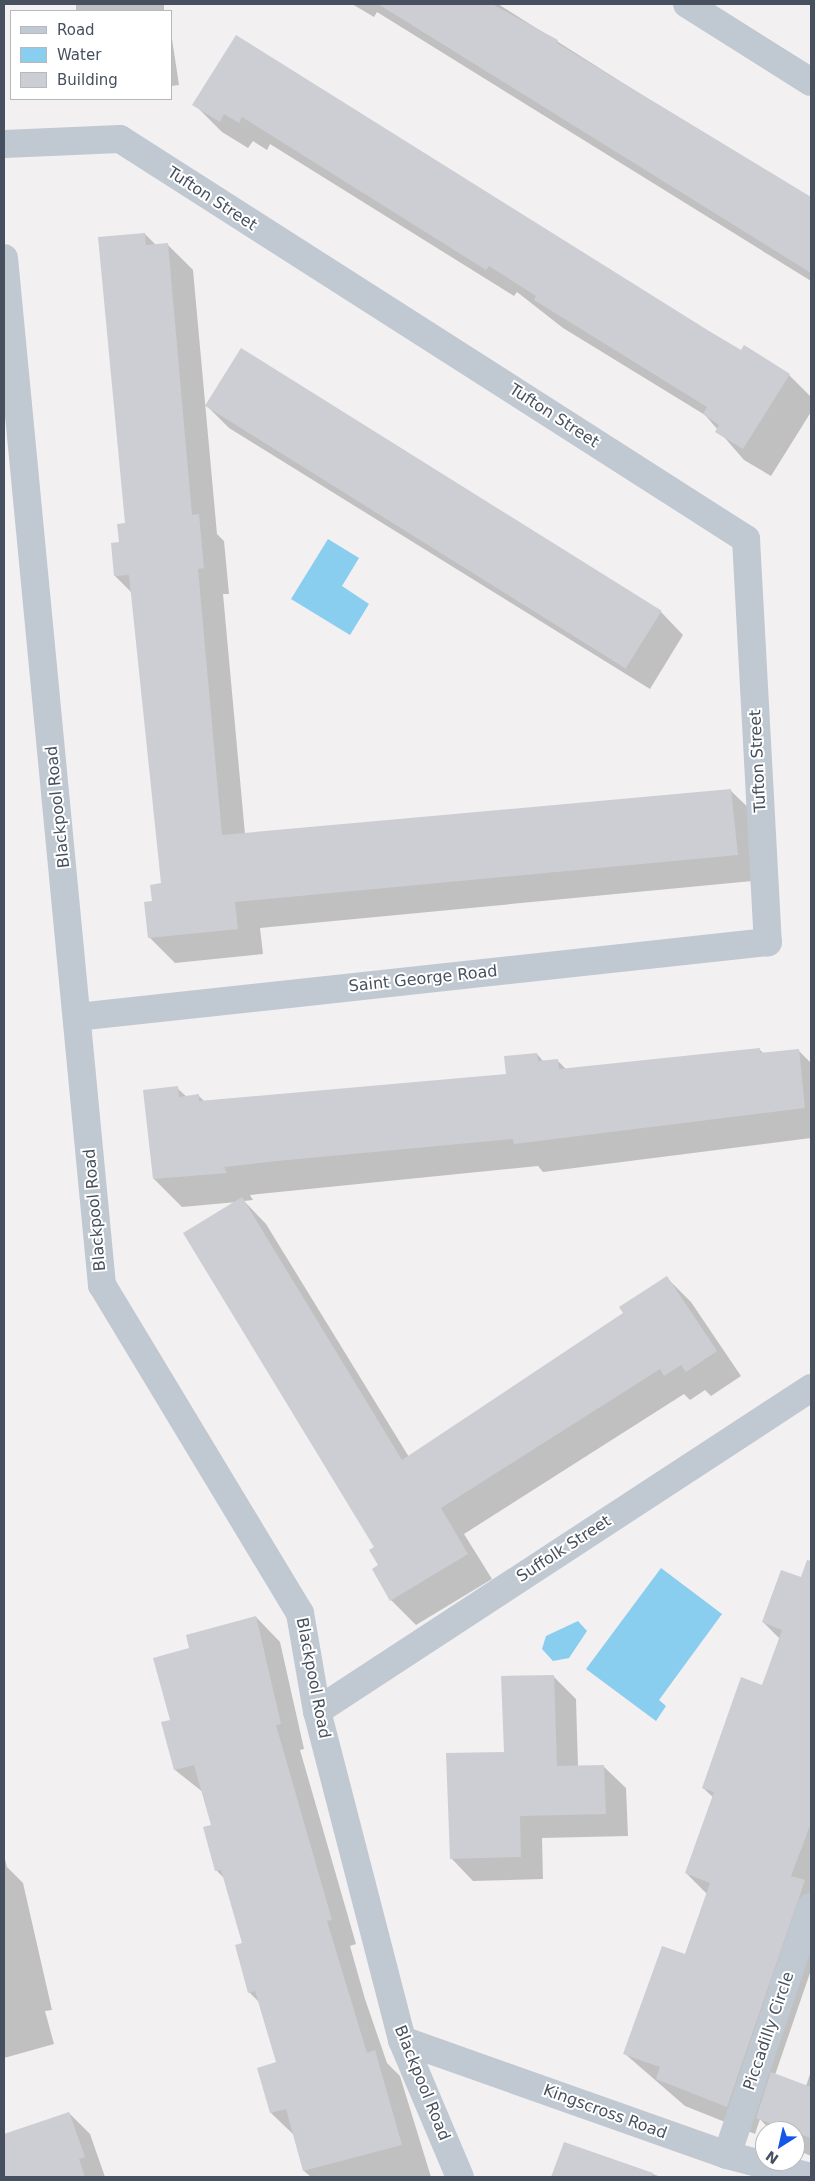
<!DOCTYPE html>
<html>
<head>
<meta charset="utf-8">
<style>
	body { margin:0 }
	#map { position:relative; width:815px; height:2181px; overflow:hidden; background:#f2f0f0; font-family:"DejaVu Sans",sans-serif }
	div>[style] { position:absolute }
	.water>* { inset:0; background:#89cdef }
	.shadow>* { inset:0; background:#0003; transform-origin:0 0 }
	.building>* { inset:0; background:#ccced4; transform-origin:0 0 }
	.minor>* { height:28px; margin:-14px; padding:0 14px; transform-origin:14px; border-radius:14px; background:#c0c8d2 }
	span { translate:-50% -50%; white-space:nowrap; text-align:center; line-height:1.15; -webkit-text-stroke:4px #fff; paint-order:stroke }
	.street-label { font-size:16px; color:#47505e }
	.frame { position:absolute; inset:0; border:5px solid #47505e; pointer-events:none }
	.legend { position:absolute; left:10px; top:10px; width:162px; height:90px; box-sizing:border-box; background:#fff; border:1px solid #b5b9bf; margin:0; padding:6px 9px; list-style:none; font-size:15px; color:#47505e }
	.legend li { display:flex; align-items:center; gap:10px; height:25px }
	.legend b { width:25px; border:1px solid #b5b9bf }
	.north { position:absolute; left:755px; top:2121px; width:50px; height:50px; box-sizing:border-box; background:#fff; border:1px solid #b5b9bf; border-radius:50%; rotate:215deg; font-size:14px; font-weight:700; line-height:20px; text-align:center; color:#47505e }
	.north::after { content:''; display:block; margin:auto; width:18px; height:22px; background:#1356e8; clip-path:polygon(50% 0,100% 100%,50% 72%,0 100%) }
</style>
</head>
<body>
<div id="map">
	<div class="water">
		<i style="clip-path:polygon(328px 539px,359px 558px,342px 586px,369px 604px,350px 635px,291px 599px)"></i>
		<i style="clip-path:polygon(661px 1568px,722px 1614px,659px 1700px,666px 1706px,656px 1721px,586px 1669px)"></i>
		<i style="clip-path:polygon(578px 1621px,587px 1631px,569px 1658px,553px 1661px,542px 1649px,546px 1636px)"></i>
	</div>
	<div class="shadow">
		<i style="left:76px;top:4px;width:88px;height:7px"></i>
		<i style="clip-path:polygon(352px 4px,498px 4px,811px 202px,811px 281px,377px 12px,374px 17px)"></i>
		<i style="clip-path:polygon(171px 32px,179px 85px,171px 86px)"></i>
		<i style="clip-path:polygon(236px 37px,741px 352px,789px 375px,811px 397px,811px 412px,771px 476px,744px 460px,705px 415px,563px 328px,517px 292px,514px 296px,270px 144px,267px 150px,253px 141px,248px 148px,222px 132px,194px 104px)"></i>
		<i style="clip-path:polygon(145px 234px,156px 245px,167px 244px,193px 270px,217px 534px,224px 541px,229px 594px,223px 594px,245px 834px,731px 791px,757px 816px,763px 880px,260px 928px,263px 954px,175px 963px,149px 937px,153px 903px,162px 884px,132px 593px,115px 576px,127px 524px)"></i>
		<i style="clip-path:polygon(206px 405px,661px 612px,683px 635px,650px 689px,229px 428px)"></i>
		<i style="clip-path:polygon(759px 1049px,764px 1054px,798px 1050px,811px 1063px,811px 1138px,543px 1172px,538px 1166px,250px 1195px,253px 1200px,244px 1201px,266px 1224px,409px 1457px,624px 1313px,666px 1277px,691px 1302px,741px 1376px,711px 1396px,705px 1390px,690px 1400px,684px 1394px,464px 1534px,492px 1579px,416px 1625px,391px 1600px,373px 1570px,380px 1565px,376px 1547px,237px 1202px,182px 1207px,154px 1179px,177px 1088px,187px 1097px,199px 1096px,205px 1102px,507px 1075px,537px 1054px,544px 1062px,557px 1060px,566px 1069px)"></i>
		<i style="clip-path:polygon(782px 1571px,811px 1582px,811px 1970px,775px 2075px,806px 2086px,811px 2071px,811px 2156px,795px 2149px,795px 2131px,771px 2131px,760px 2119px,755px 2134px,685px 2106px,624px 2053px,685px 1955px,707px 1894px,686px 1873px,714px 1798px,703px 1788px,763px 1686px,780px 1639px,763px 1622px)"></i>
		<i style="clip-path:polygon(256px 1617px,280px 1642px,304px 1749px,300px 1750px,356px 1944px,350px 1946px,365px 1999px,387px 2063px,400px 2076px,431px 2177px,311px 2177px,304px 2171px,295px 2136px,271px 2113px,277px 2063px,260px 2003px,249px 1992px,244px 1944px,226px 1880px,217px 1871px,213px 1826px,204px 1793px,175px 1770px,163px 1723px,171px 1721px,191px 1649px)"></i>
		<i style="clip-path:polygon(553px 1676px,576px 1699px,578px 1766px,603px 1766px,626px 1788px,628px 1836px,542px 1838px,543px 1879px,473px 1881px,451px 1858px)"></i>
		<i style="clip-path:polygon(4px 1855px,7px 1867px,23px 1883px,52px 2010px,45px 2011px,54px 2044px,4px 2058px)"></i>
		<i style="clip-path:polygon(69px 2113px,90px 2134px,105px 2177px,4px 2177px,4px 2135px)"></i>
		<i style="clip-path:polygon(565px 2143px,661px 2177px,553px 2177px)"></i>
	</div>
	<div class="building">
		<i style="clip-path:polygon(378px 4px,492px 4px,558px 40px,557px 43px,811px 197px,811px 273px)"></i>
		<i style="clip-path:polygon(236px 35px,709px 331px,741px 350px,744px 345px,790px 374px,743px 449px,715px 432px,719px 425px,703px 414px,707px 407px,534px 300px,536px 296px,489px 266px,486px 270px,242px 117px,239px 123px,224px 114px,220px 122px,192px 105px)"></i>
		<i style="clip-path:polygon(145px 233px,146px 245px,168px 243px,192px 515px,199px 514px,204px 568px,198px 569px,222px 835px,731px 789px,738px 855px,235px 902px,238px 929px,148px 938px,144px 902px,152px 901px,150px 885px,161px 883px,129px 575px,114px 576px,111px 543px,119px 542px,117px 524px,125px 523px,98px 237px)"></i>
		<i style="left:241px;top:348px;width:496px;height:68px;rotate:32deg"></i>
		<i style="clip-path:polygon(760px 1048px,760px 1053px,799px 1049px,805px 1108px,514px 1144px,513px 1139px,277px 1161px,224px 1167px,227px 1173px,153px 1179px,143px 1090px,178px 1086px,179px 1097px,199px 1094px,199px 1101px,506px 1074px,504px 1056px,537px 1053px,538px 1061px,558px 1059px,559px 1069px)"></i>
		<i style="clip-path:polygon(242px 1197px,402px 1460px,623px 1313px,619px 1307px,667px 1276px,717px 1351px,686px 1372px,681px 1365px,664px 1376px,660px 1369px,441px 1508px,468px 1554px,390px 1601px,372px 1569px,378px 1565px,369px 1550px,374px 1547px,183px 1233px)"></i>
		<i style="clip-path:polygon(807px 1560px,811px 1561px,811px 1823px,791px 1876px,805px 1880px,727px 2107px,656px 2079px,660px 2067px,623px 2054px,662px 1946px,685px 1954px,710px 1883px,685px 1873px,714px 1792px,702px 1788px,741px 1677px,762px 1685px,782px 1630px,762px 1622px,781px 1570px,801px 1577px)"></i>
		<i style="clip-path:polygon(256px 1616px,281px 1724px,276px 1725px,332px 1920px,327px 1921px,367px 2053px,375px 2050px,402px 2145px,303px 2171px,286px 2109px,270px 2113px,257px 2068px,276px 2062px,255px 1991px,248px 1993px,235px 1945px,242px 1943px,221px 1870px,215px 1871px,203px 1827px,211px 1825px,194px 1765px,174px 1770px,161px 1722px,170px 1720px,153px 1658px,189px 1648px,186px 1635px)"></i>
		<i style="clip-path:polygon(554px 1675px,557px 1766px,604px 1765px,606px 1814px,520px 1816px,521px 1857px,450px 1859px,446px 1753px,504px 1752px,501px 1676px)"></i>
		<i style="clip-path:polygon(771px 2072px,811px 2087px,811px 2138px,756px 2118px)"></i>
		<i style="clip-path:polygon(69px 2112px,85px 2157px,79px 2159px,85px 2177px,4px 2177px,4px 2134px)"></i>
		<i style="clip-path:polygon(564px 2142px,653px 2173px,652px 2177px,551px 2177px)"></i>
	</div>
	<div class="minor">
		<i style="left:687px;top:4px;width:146px;rotate:32.2deg"></i>
		<i style="left:4px;top:144px;width:116px;rotate:-2.5deg"></i>
		<i style="left:120px;top:139px;width:743px;rotate:32.58deg"></i>
		<i style="left:746px;top:539px;width:404px;rotate:86.9deg"></i>
		<i style="left:768px;top:942px;width:694px;rotate:173.8deg"></i>
		<i style="left:4px;top:258px;width:1032px;rotate:84.55deg"></i>
		<i style="left:102px;top:1285px;width:383px;rotate:58.9deg"></i>
		<i style="left:300px;top:1613px;width:99px;rotate:80.2deg"></i>
		<i style="left:317px;top:1711px;width:340px;rotate:75.5deg"></i>
		<i style="left:402px;top:2040px;width:149px;rotate:67.1deg"></i>
		<i style="left:317px;top:1711px;width:590px;rotate:-33.18deg"></i>
		<i style="left:402px;top:2040px;width:345px;rotate:19.5deg"></i>
		<i style="left:727px;top:2155px;width:87px;rotate:14.7deg"></i>
		<i style="left:727px;top:2155px;width:262px;rotate:-71.3deg"></i>
	</div>
	<div class="street-label">
		<span style="left:212px;top:199px;rotate:33deg">Tufton Street</span>
		<span style="left:554px;top:416px;rotate:33deg">Tufton Street</span>
		<span style="left:758px;top:761px;rotate:-93deg">Tufton Street</span>
		<span style="left:58px;top:807px;rotate:-96deg">Blackpool Road</span>
		<span style="left:423px;top:979px;rotate:-6deg">Saint George Road</span>
		<span style="left:95px;top:1210px;rotate:-95deg">Blackpool Road</span>
		<span style="left:564px;top:1549px;rotate:-33deg">Suffolk Street</span>
		<span style="left:313px;top:1678px;rotate:79deg">Blackpool Road</span>
		<span style="left:769px;top:2031px;rotate:-71deg">Piccadilly Circle</span>
		<span style="left:422px;top:2083px;rotate:68deg">Blackpool Road</span>
		<span style="left:605px;top:2112px;rotate:20deg">Kingscross Road</span>
	</div>
	<div class="frame"></div>
	<ul class="legend">
	<li><b style="height:6px;background:#c0c8d2"></b>Road</li>
	<li><b style="height:14px;background:#89cdef"></b>Water</li>
	<li><b style="height:14px;background:#ccced4"></b>Building</li>
	</ul>
	<div class="north">N</div>
</div>
</body>
</html>
